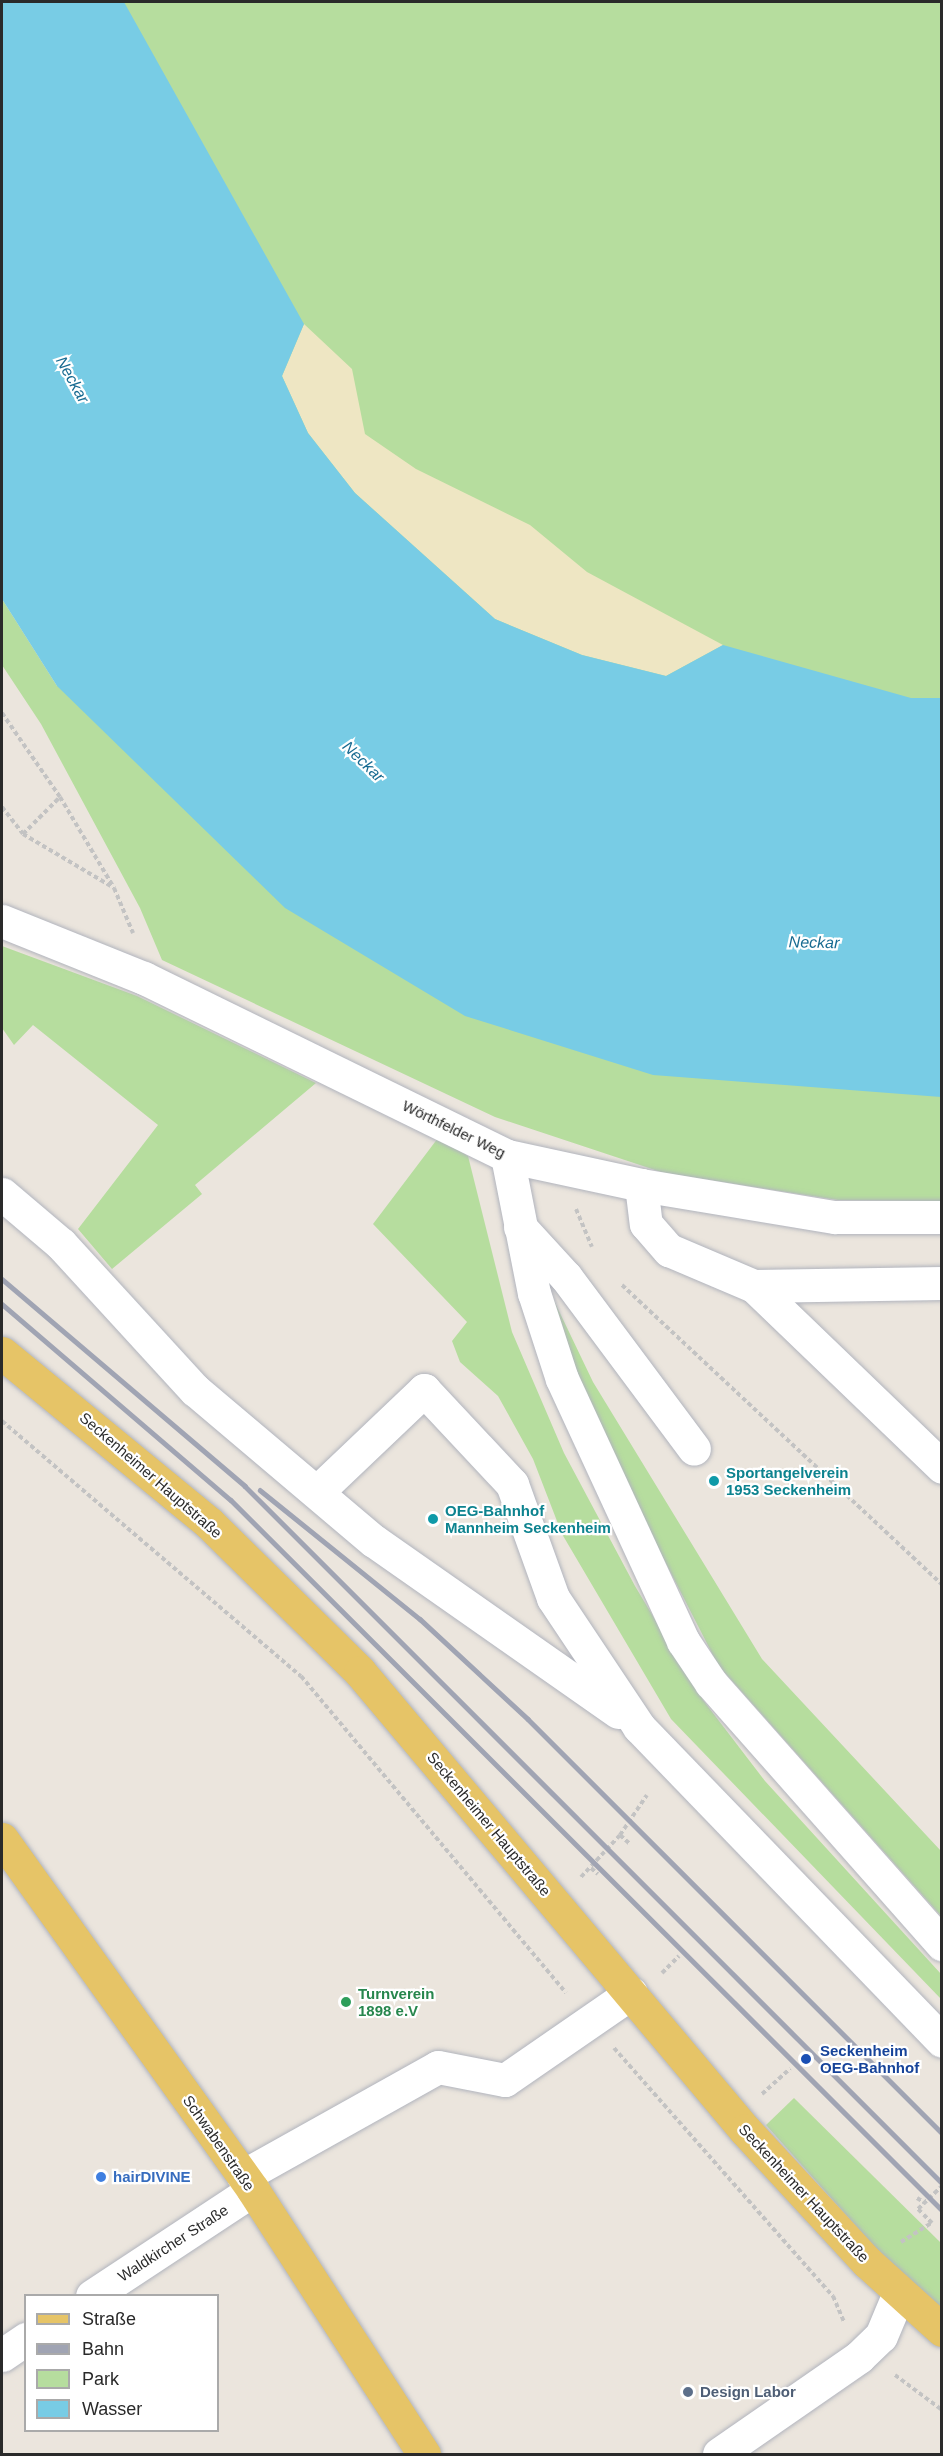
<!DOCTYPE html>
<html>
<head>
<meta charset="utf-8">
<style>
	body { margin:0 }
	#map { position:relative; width:943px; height:2456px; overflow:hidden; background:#ebe5dd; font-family:Helvetica,sans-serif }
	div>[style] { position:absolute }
	.green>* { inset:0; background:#b6dd9e }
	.sand>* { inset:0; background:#eee6c3 }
	.water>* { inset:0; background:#78cce5 }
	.path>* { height:4px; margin-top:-2px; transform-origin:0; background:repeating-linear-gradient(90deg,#c3c3c3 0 4.5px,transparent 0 7.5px) }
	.roads { filter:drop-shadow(0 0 2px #b1b4bd) drop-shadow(0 0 2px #b1b4bd) }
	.minor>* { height:33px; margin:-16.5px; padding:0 16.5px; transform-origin:16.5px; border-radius:16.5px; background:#fff }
	.major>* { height:33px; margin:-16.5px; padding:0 16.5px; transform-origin:16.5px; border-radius:16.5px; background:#e6c467 }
	.rail>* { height:4.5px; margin:-2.25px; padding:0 2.25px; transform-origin:2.25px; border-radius:2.25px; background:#a0a4b3 }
	.dots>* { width:16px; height:16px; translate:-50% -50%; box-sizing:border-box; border:3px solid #fff; border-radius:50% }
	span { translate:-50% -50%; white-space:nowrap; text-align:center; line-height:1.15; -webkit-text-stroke:4.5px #fff; paint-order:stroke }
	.street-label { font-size:15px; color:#2a2a2a }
	.culture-label { font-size:15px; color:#0d838f; font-weight:700 }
	.left { translate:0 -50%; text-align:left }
	.leisure-label { font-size:15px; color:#27864d; font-weight:700 }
	.transit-label { font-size:15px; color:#164399; font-weight:700 }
	.shop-label { font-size:15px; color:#366cbe; font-weight:700 }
	.service-label { font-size:15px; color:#4e5e75; font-weight:700 }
	.water-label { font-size:16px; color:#186b91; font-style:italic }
	.frame { position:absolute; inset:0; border:3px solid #2a2a2a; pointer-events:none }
	.legend { position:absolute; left:24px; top:2294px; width:195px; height:138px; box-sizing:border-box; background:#fff; border:2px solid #aaa; margin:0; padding:8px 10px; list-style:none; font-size:18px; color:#2a2a2a }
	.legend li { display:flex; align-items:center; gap:12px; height:30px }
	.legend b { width:30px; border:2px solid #aaa }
</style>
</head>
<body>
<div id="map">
	<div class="green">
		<i style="clip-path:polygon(2px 2px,941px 2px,941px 1201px,838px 1200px,664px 1173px,495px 1117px,162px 960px,140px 908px,41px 724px,2px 665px,2px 599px,57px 686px)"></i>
		<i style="clip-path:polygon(2px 946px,137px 996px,316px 1083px,195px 1185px,202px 1194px,112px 1269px,78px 1229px,158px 1125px,33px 1025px,14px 1045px,2px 1028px)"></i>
		<i style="clip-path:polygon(438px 1138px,468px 1156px,512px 1332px,564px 1453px,635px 1586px,703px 1700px,765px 1781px,941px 1974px,941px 1999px,671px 1719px,562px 1534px,533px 1459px,498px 1396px,460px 1362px,452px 1341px,467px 1322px,373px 1224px)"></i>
		<i style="clip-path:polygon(547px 1286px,593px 1382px,762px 1659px,941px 1851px,941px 1916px,718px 1665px,570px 1376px)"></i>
		<i style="clip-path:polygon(794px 2098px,941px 2243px,941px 2315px,913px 2290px,766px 2125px)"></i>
	</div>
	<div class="sand">
		<i style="clip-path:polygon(304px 324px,352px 369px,365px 434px,416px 469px,530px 525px,587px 572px,723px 645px,666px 676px,582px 655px,495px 619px,355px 493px,308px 433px,282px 376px)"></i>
	</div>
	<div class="water">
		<i style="clip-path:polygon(2px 2px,124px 2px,304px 324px,282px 376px,308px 433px,355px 493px,495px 619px,582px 655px,666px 676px,723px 645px,911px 698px,941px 698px,941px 1097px,653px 1075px,465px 1016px,285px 908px,57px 686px,2px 599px)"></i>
	</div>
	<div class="path">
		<i style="left:2px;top:713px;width:102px;rotate:55.4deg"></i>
		<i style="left:60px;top:797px;width:106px;rotate:59.3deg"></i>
		<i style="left:114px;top:888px;width:49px;rotate:67.1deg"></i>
		<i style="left:2px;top:807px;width:34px;rotate:52deg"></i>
		<i style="left:23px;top:834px;width:102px;rotate:30.6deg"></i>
		<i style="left:23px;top:834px;width:52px;rotate:-45deg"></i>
		<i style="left:576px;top:1209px;width:41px;rotate:67.2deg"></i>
		<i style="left:622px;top:1285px;width:438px;rotate:43.1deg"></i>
		<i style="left:2px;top:1421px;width:393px;rotate:40.5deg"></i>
		<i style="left:301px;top:1676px;width:413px;rotate:50.1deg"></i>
		<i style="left:620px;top:1835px;width:13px;rotate:42deg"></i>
		<i style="left:591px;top:1868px;width:9px;rotate:41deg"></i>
		<i style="left:581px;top:1877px;width:57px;rotate:-47.1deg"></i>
		<i style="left:620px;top:1835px;width:48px;rotate:-56deg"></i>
		<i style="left:662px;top:1973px;width:24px;rotate:-45deg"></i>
		<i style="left:614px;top:2048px;width:331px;rotate:48.6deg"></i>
		<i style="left:833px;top:2296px;width:28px;rotate:67deg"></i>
		<i style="left:762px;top:2094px;width:38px;rotate:-42deg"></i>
		<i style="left:917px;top:2198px;width:9px;rotate:32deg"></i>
		<i style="left:901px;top:2242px;width:36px;rotate:-32deg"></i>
		<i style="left:932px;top:2223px;width:20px;rotate:-135deg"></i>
		<i style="left:918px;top:2209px;width:33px;rotate:-44deg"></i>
		<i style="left:895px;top:2375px;width:59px;rotate:36.7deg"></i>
	</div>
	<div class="roads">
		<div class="minor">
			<i style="left:2px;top:921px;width:153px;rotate:21.9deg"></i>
			<i style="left:144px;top:978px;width:404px;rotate:26.1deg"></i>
			<i style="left:507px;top:1156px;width:137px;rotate:12.2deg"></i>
			<i style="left:641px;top:1185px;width:197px;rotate:9.4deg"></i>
			<i style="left:835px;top:1217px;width:107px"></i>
			<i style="left:507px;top:1156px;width:140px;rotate:78.9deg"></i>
			<i style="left:534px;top:1293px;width:90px;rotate:72deg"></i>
			<i style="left:562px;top:1379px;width:289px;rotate:65.2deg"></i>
			<i style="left:683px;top:1641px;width:50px;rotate:56.3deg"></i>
			<i style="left:711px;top:1683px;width:349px;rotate:48.5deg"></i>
			<i style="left:641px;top:1185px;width:39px;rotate:83deg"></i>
			<i style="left:646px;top:1224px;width:35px;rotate:49deg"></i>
			<i style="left:669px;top:1250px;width:92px;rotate:23deg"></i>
			<i style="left:754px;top:1286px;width:261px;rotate:43.9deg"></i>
			<i style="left:2px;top:1194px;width:77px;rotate:40.3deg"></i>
			<i style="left:61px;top:1244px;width:198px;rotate:47.5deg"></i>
			<i style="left:195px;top:1390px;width:234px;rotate:40.2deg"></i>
			<i style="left:374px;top:1541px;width:298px;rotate:35deg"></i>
			<i style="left:520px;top:1227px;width:68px;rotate:47.4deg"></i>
			<i style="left:566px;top:1277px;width:214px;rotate:53.3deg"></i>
			<i style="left:754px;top:1286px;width:188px;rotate:-0.9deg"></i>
			<i style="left:317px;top:1492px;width:148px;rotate:-43.6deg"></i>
			<i style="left:424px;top:1390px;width:129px;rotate:46.9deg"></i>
			<i style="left:512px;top:1484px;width:121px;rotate:70.2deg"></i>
			<i style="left:553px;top:1598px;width:155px;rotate:56.3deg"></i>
			<i style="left:639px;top:1727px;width:436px;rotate:46deg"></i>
			<i style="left:243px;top:2176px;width:223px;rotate:-29.2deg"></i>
			<i style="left:438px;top:2067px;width:68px;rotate:11deg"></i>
			<i style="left:505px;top:2080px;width:153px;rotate:-34.6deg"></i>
			<i style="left:92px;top:2296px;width:193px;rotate:-33.4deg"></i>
			<i style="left:2px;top:2355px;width:29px;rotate:-34deg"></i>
			<i style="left:719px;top:2454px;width:170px;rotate:-34.7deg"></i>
			<i style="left:859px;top:2357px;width:30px;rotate:-44deg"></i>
			<i style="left:881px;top:2336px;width:47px;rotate:-67.3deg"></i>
		</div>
		<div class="major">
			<i style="left:2px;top:1353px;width:268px;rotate:39.4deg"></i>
			<i style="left:209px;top:1523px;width:212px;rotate:44.6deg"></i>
			<i style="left:360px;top:1672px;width:598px;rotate:49.95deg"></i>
			<i style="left:745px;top:2130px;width:180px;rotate:47.3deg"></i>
			<i style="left:867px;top:2262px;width:101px;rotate:42.2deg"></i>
			<i style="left:2px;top:1839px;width:432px;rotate:54.4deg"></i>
			<i style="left:253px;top:2190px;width:315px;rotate:57.1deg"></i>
		</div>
	</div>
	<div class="rail">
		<i style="left:2px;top:1279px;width:319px;rotate:40.4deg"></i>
		<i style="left:245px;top:1486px;width:986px;rotate:45deg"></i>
		<i style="left:2px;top:1304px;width:301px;rotate:40.6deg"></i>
		<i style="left:231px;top:1500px;width:1005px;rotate:44.96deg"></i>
		<i style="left:260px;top:1490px;width:206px;rotate:38.9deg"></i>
		<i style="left:420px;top:1619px;width:147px;rotate:42.8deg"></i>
		<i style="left:528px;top:1719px;width:585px;rotate:45deg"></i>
	</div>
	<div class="dots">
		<i style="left:714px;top:1481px;background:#0f9aa8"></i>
		<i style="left:433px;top:1519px;background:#0f9aa8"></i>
		<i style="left:346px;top:2002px;background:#2e9e5b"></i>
		<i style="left:806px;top:2059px;background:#1a4fb4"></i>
		<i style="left:101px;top:2177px;background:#3f7fe0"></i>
		<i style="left:688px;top:2392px;background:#5c6f8a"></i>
	</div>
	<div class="street-label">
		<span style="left:454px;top:1129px;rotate:26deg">Wörthfelder Weg</span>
		<span style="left:151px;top:1475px;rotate:41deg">Seckenheimer Hauptstraße</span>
		<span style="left:489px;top:1824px;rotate:50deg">Seckenheimer Hauptstraße</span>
		<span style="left:219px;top:2143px;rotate:55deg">Schwabenstraße</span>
		<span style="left:804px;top:2193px;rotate:47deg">Seckenheimer Hauptstraße</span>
		<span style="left:173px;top:2243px;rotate:-33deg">Waldkircher Straße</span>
	</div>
	<div class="culture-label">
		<span class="left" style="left:726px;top:1481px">Sportangelverein<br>1953 Seckenheim</span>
		<span class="left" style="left:445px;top:1519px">OEG-Bahnhof<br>Mannheim Seckenheim</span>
	</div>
	<div class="leisure-label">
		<span class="left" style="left:358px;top:2002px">Turnverein<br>1898 e.V</span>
	</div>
	<div class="transit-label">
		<span class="left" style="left:820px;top:2059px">Seckenheim<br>OEG-Bahnhof</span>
	</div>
	<div class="shop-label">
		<span class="left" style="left:113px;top:2177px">hairDIVINE</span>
	</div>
	<div class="service-label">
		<span class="left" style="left:700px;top:2392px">Design Labor</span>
	</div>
	<div class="water-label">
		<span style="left:72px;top:380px;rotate:61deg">Neckar</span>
		<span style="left:363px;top:762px;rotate:44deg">Neckar</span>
		<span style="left:814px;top:943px;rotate:1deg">Neckar</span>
	</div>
	<div class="frame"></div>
	<ul class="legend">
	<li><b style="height:8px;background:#e6c467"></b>Straße</li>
	<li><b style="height:8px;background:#a0a4b3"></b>Bahn</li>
	<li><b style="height:16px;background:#b6dd9e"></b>Park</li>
	<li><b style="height:16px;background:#78cce5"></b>Wasser</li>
	</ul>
</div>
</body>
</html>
